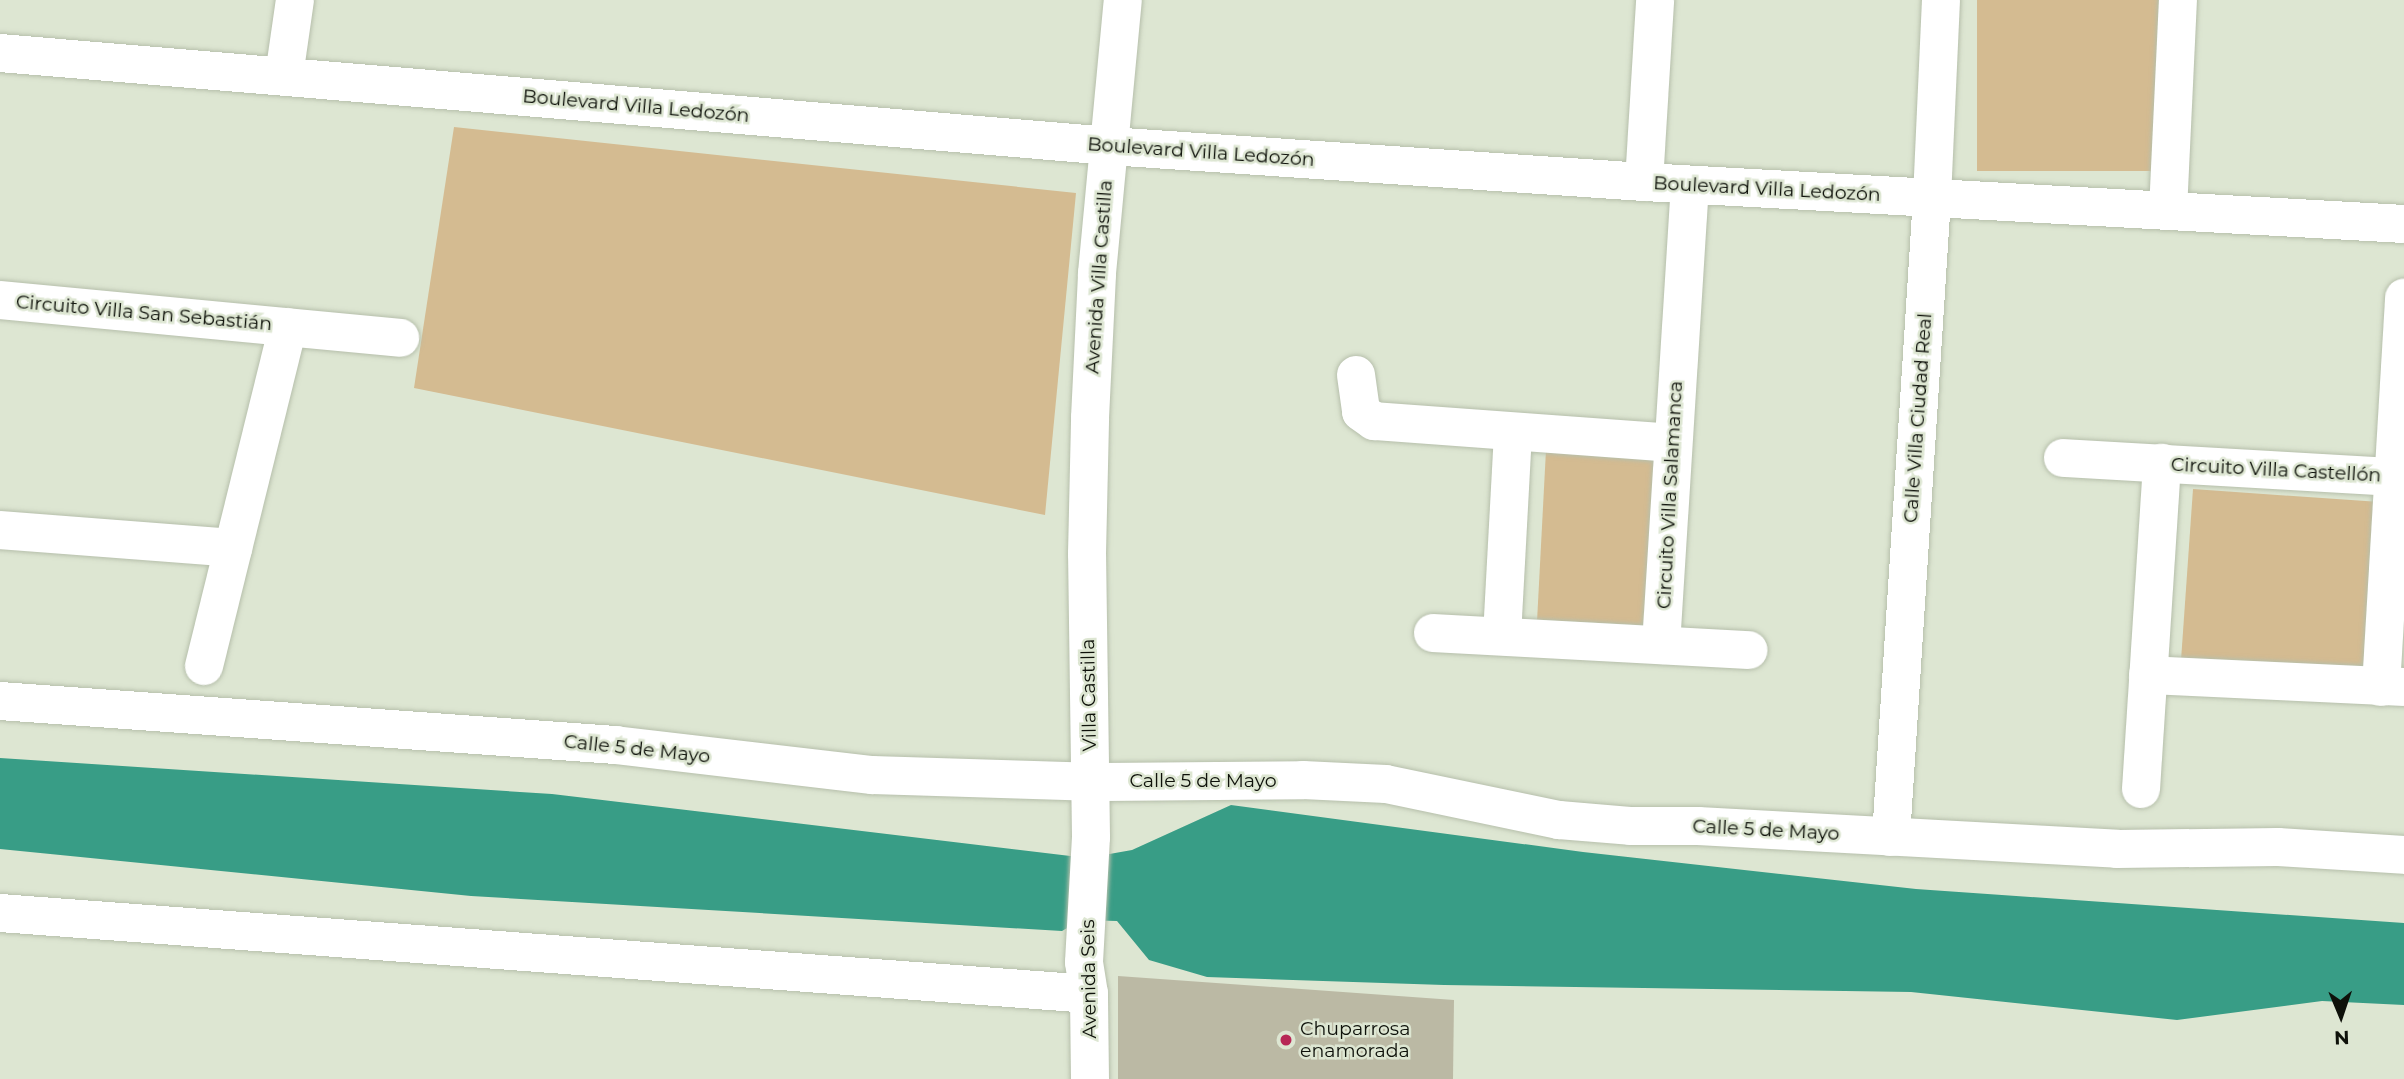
<!DOCTYPE html>
<html>
<head>
<meta charset="utf-8">
<style>
	body { margin:0 }
	#map { position:relative; width:2404px; height:1079px; overflow:hidden; background:#dde6d2; font-family:Montserrat,sans-serif }
	div>[style] { position:absolute }
	.green>* { inset:0; background:#d4bb91; transform-origin:0 0 }
	.water>* { inset:0; background:#389d86 }
	.building>* { inset:0; background:#bbb9a4 }
	.roads { filter:drop-shadow(0 0 2px #b6bfab) drop-shadow(0 0 2px #b6bfab) }
	.minor>* { height:38px; margin:-19px; padding:0 19px; transform-origin:19px; border-radius:19px; background:#fff }
	.dots>* { width:19px; height:19px; translate:-50% -50%; box-sizing:border-box; border:4px solid #dde6d2; border-radius:50% }
	span { translate:-50% -50%; white-space:nowrap; text-align:center; line-height:1.15; -webkit-text-stroke:5px #dde6d2; paint-order:stroke }
	.street-label { font-size:19px; color:#0e110a }
	.poi-label { font-size:19px; color:#0e110a }
	.left { translate:0 -50%; text-align:left }
	.north { position:absolute; left:2306px; top:981px; width:70px; height:70px; -webkit-text-stroke:5px #dde6d2; paint-order:stroke; rotate:178deg; font-size:19px; font-weight:700; line-height:28px; text-align:center; color:#0e110a }
	.north::after { content:''; display:block; margin:auto; width:24px; height:32px; background:#0e110a; clip-path:polygon(50% 0,100% 100%,50% 72%,0 100%) }
</style>
</head>
<body>
<div id="map">
	<div class="green">
		<i style="left:1977px;top:0;width:194px;height:171px"></i>
		<i style="clip-path:polygon(454px 127px,1076px 193px,1045px 515px,414px 388px)"></i>
		<i style="left:1546px;top:450px;width:111px;height:170px;rotate:3deg"></i>
		<i style="left:2193px;top:489px;width:198px;height:171px;rotate:4deg"></i>
	</div>
	<div class="water">
		<i style="clip-path:polygon(0 758px,552px 794px,1087px 858px,1132px 850px,1231px 805px,1583px 852px,1916px 889px,2404px 923px,2404px 1005px,2322px 1001px,2177px 1020px,1911px 992px,1444px 985px,1207px 977px,1149px 960px,1117px 921px,1081px 920px,1062px 931px,471px 896px,0 849px)"></i>
	</div>
	<div class="building">
		<i style="clip-path:polygon(1118px 976px,1454px 1000px,1453px 1079px,1118px 1079px)"></i>
	</div>
	<div class="roads">
		<div class="minor">
			<i style="left:0;top:53px;width:1113px;rotate:4.79deg"></i>
			<i style="left:1109px;top:146px;width:536px;rotate:3.85deg"></i>
			<i style="left:1644px;top:182px;width:761px;rotate:3.16deg"></i>
			<i style="left:284px;top:76px;width:77px;rotate:-81.8deg"></i>
			<i style="left:1644px;top:182px;width:182px;rotate:-86.5deg"></i>
			<i style="left:2168px;top:211px;width:211px;rotate:-87.3deg"></i>
			<i style="left:0;top:300px;width:402px;rotate:5.4deg"></i>
			<i style="left:1356px;top:375px;width:37px;rotate:82deg"></i>
			<i style="left:1361px;top:412px;width:16px;rotate:35deg"></i>
			<i style="left:1374px;top:421px;width:299px;rotate:4.2deg"></i>
			<i style="left:2063px;top:458px;width:331px;rotate:3.3deg"></i>
			<i style="left:0;top:530px;width:234px;rotate:4.4deg"></i>
			<i style="left:1433px;top:633px;width:316px;rotate:3.1deg"></i>
			<i style="left:1502px;top:636px;width:204px;rotate:-86.9deg"></i>
			<i style="left:1661px;top:645px;width:461px;rotate:-86.4deg"></i>
			<i style="left:204px;top:666px;width:349px;rotate:-76.1deg"></i>
			<i style="left:2148px;top:675px;width:256px;rotate:2.7deg"></i>
			<i style="left:2381px;top:687px;width:390px;rotate:-86.6deg"></i>
			<i style="left:0;top:701px;width:617px;rotate:4.09deg"></i>
			<i style="left:615px;top:745px;width:259px;rotate:6.7deg"></i>
			<i style="left:872px;top:775px;width:218px;rotate:1.8deg"></i>
			<i style="left:1090px;top:782px;width:213px;rotate:-0.5deg"></i>
			<i style="left:1303px;top:780px;width:83px;rotate:2.8deg"></i>
			<i style="left:1386px;top:784px;width:177px;rotate:11.8deg"></i>
			<i style="left:1559px;top:820px;width:71px;rotate:4.8deg"></i>
			<i style="left:1630px;top:826px;width:68px"></i>
			<i style="left:1698px;top:826px;width:420px;rotate:3.1deg"></i>
			<i style="left:2117px;top:849px;width:161px;rotate:-0.7deg"></i>
			<i style="left:2278px;top:847px;width:126px;rotate:3.6deg"></i>
			<i style="left:2141px;top:789px;width:327px;rotate:-86.3deg"></i>
			<i style="left:1891px;top:837px;width:640px;rotate:-86.33deg"></i>
			<i style="left:1932px;top:198px;width:198px;rotate:-87.4deg"></i>
			<i style="left:0;top:913px;width:1092px;rotate:4.25deg"></i>
			<i style="left:1090px;top:1079px;width:85px;rotate:-90.7deg"></i>
			<i style="left:1089px;top:994px;width:32px;rotate:-99deg"></i>
			<i style="left:1084px;top:962px;width:125px;rotate:-86.8deg"></i>
			<i style="left:1091px;top:837px;width:283px;rotate:-90.8deg"></i>
			<i style="left:1087px;top:554px;width:136px;rotate:-88.7deg"></i>
			<i style="left:1090px;top:418px;width:145px;rotate:-87.2deg"></i>
			<i style="left:1097px;top:273px;width:274px;rotate:-84.6deg"></i>
		</div>
	</div>
	<div class="dots">
		<i style="left:1286px;top:1040px;background:#b72856"></i>
	</div>
	<div class="street-label">
		<span style="left:636px;top:106px;rotate:5deg">Boulevard Villa Ledozón</span>
		<span style="left:1201px;top:152px;rotate:4deg">Boulevard Villa Ledozón</span>
		<span style="left:1767px;top:189px;rotate:3deg">Boulevard Villa Ledozón</span>
		<span style="left:1099px;top:277px;rotate:-86deg">Avenida Villa Castilla</span>
		<span style="left:144px;top:313px;rotate:5deg">Circuito Villa San Sebastián</span>
		<span style="left:1918px;top:418px;rotate:-86deg">Calle Villa Ciudad Real</span>
		<span style="left:2276px;top:470px;rotate:3deg">Circuito Villa Castellón</span>
		<span style="left:1670px;top:495px;rotate:-87deg">Circuito Villa Salamanca</span>
		<span style="left:1089px;top:695px;rotate:-91deg">Villa Castilla</span>
		<span style="left:637px;top:749px;rotate:6deg">Calle 5 de Mayo</span>
		<span style="left:1203px;top:781px">Calle 5 de Mayo</span>
		<span style="left:1766px;top:830px;rotate:3deg">Calle 5 de Mayo</span>
		<span style="left:1089px;top:979px;rotate:-91deg">Avenida Seis</span>
	</div>
	<div class="poi-label">
		<span class="left" style="left:1300px;top:1040px">Chuparrosa<br>enamorada</span>
	</div>
	<div class="north">N</div>
</div>
</body>
</html>
